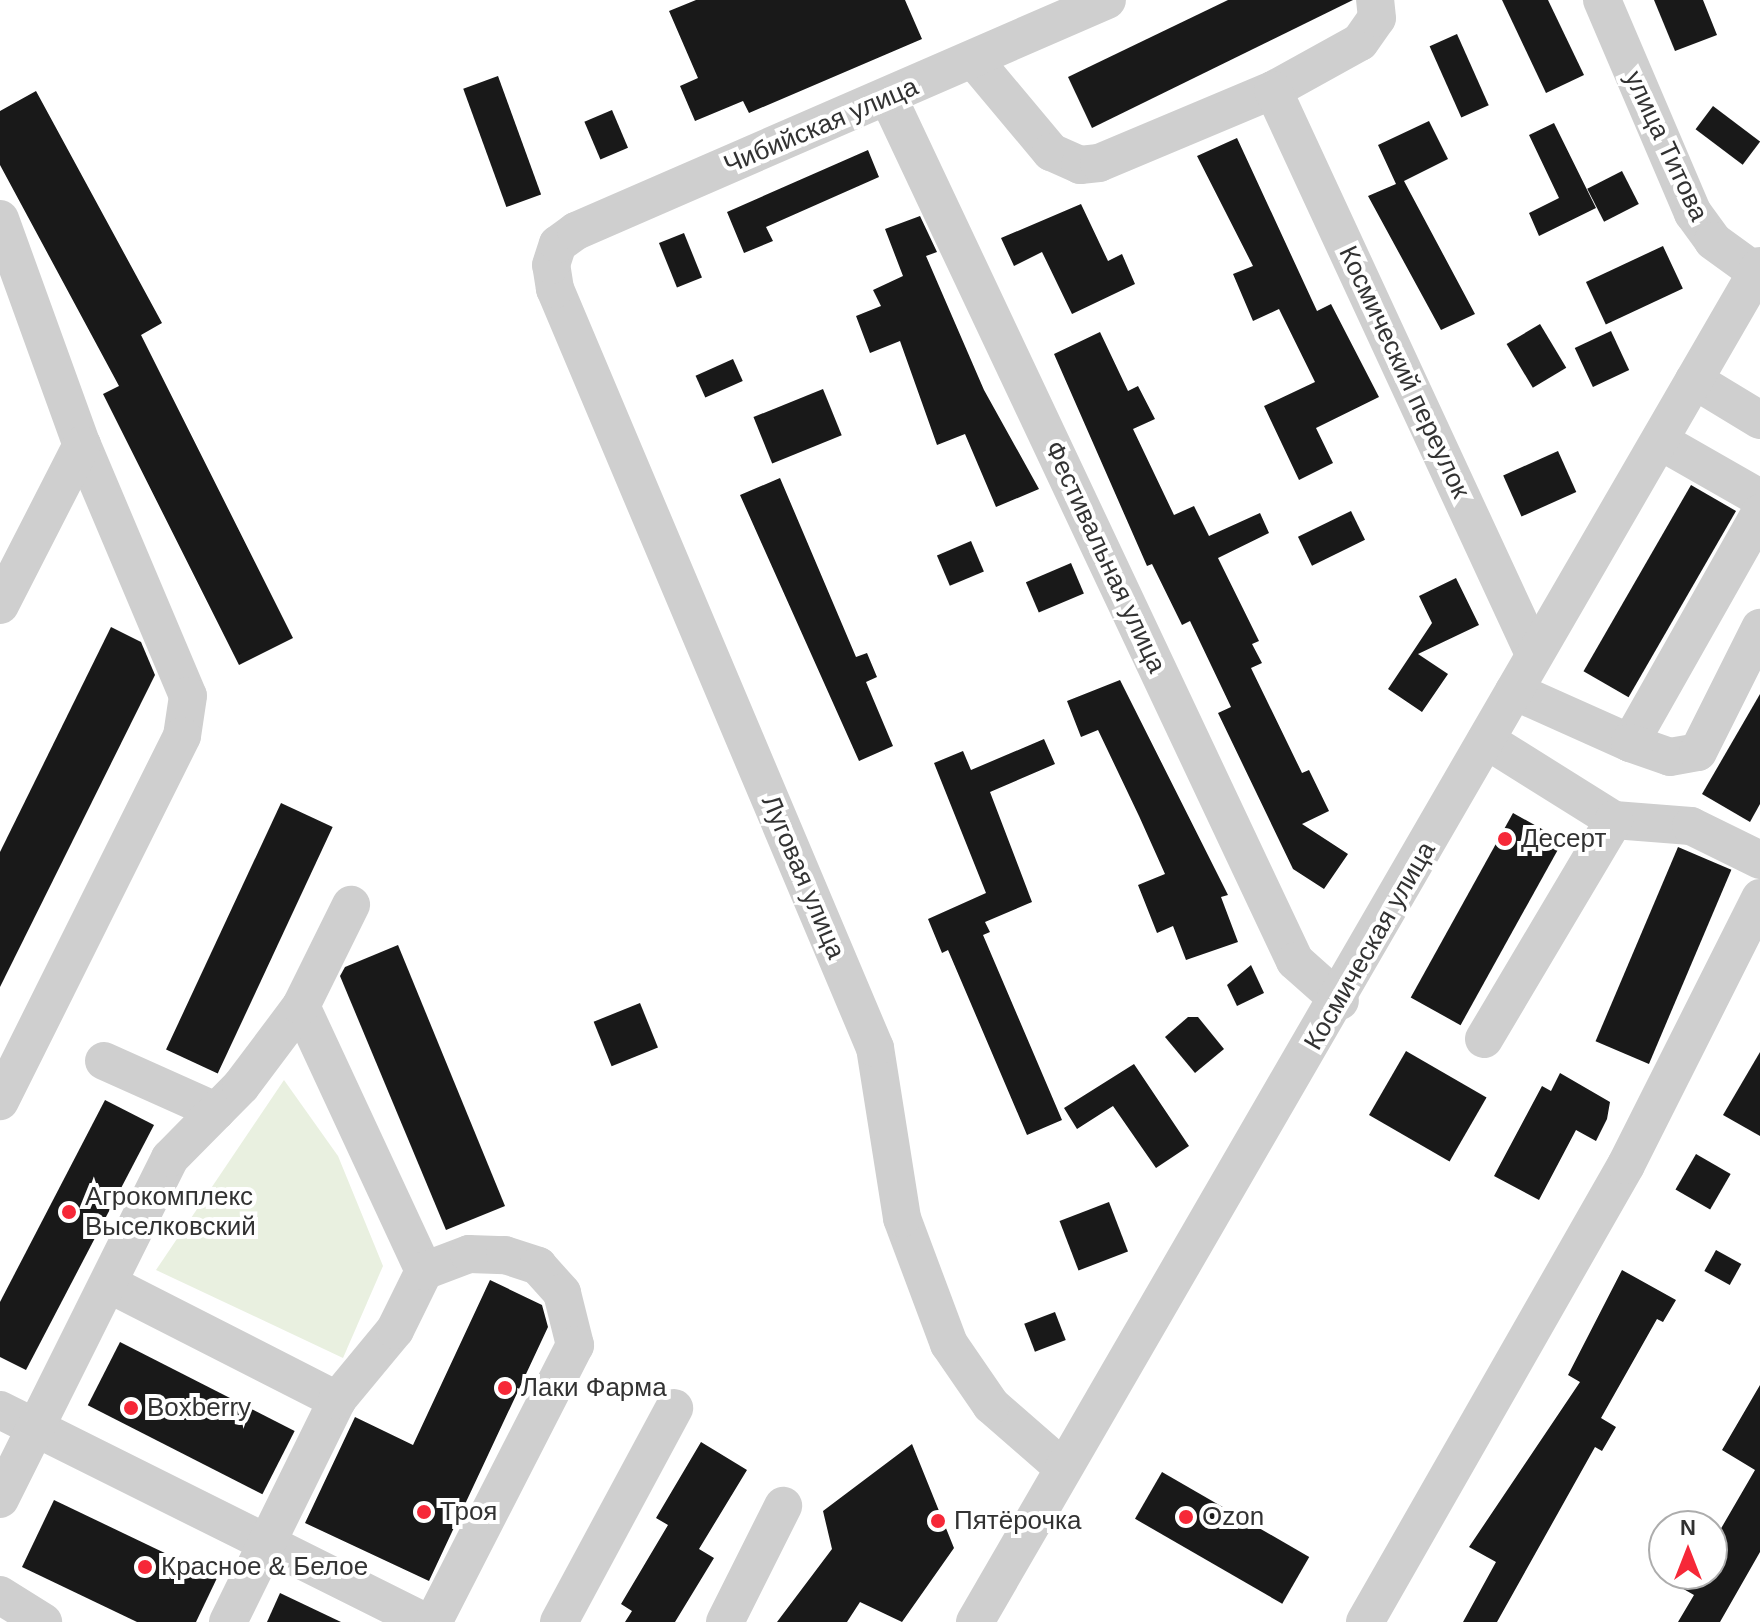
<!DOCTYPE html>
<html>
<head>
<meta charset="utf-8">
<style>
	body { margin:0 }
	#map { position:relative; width:1760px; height:1622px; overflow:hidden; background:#fff; font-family:Arial,sans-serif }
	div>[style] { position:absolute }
	.green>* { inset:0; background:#e9f0e0 }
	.building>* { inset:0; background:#191919; transform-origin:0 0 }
	.minor>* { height:38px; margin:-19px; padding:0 19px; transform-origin:19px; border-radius:19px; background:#cfcfcf }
	.dots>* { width:22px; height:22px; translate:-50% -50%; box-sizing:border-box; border:4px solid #fff; border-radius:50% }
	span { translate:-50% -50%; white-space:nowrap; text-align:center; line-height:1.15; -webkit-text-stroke:8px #fff; paint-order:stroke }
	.street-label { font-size:26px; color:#323232 }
	.poi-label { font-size:26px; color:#323232 }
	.left { translate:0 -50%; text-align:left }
	.north { position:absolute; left:1648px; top:1510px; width:80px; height:80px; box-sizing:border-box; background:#fff; border:2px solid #adadad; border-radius:50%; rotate:0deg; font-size:22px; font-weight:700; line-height:32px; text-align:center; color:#323232 }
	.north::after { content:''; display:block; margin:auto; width:28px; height:36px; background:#f62838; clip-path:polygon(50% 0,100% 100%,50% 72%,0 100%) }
</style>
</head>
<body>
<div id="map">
	<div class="green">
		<i style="clip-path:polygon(284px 1080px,338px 1156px,383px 1266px,343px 1358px,156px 1270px)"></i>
	</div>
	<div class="building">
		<i style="clip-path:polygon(696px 0,905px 0,922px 39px,749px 113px,743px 101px,695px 121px,680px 86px,698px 78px,669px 11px)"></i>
		<i style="clip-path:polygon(1228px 0,1353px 0,1092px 128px,1068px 77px)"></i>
		<i style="clip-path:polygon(1502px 0,1548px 0,1584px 75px,1546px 93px)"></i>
		<i style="clip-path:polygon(1654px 0,1703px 0,1717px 35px,1675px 51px)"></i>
		<i style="left:1457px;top:34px;width:78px;height:30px;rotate:66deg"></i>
		<i style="left:498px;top:76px;width:126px;height:37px;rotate:70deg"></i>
		<i style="clip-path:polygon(36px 91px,162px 323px,141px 335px,293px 638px,239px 665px,103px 394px,119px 386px,0 165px,0 111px)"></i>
		<i style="left:1713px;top:106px;width:59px;height:29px;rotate:37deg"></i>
		<i style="left:612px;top:110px;width:41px;height:30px;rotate:67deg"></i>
		<i style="clip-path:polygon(1429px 121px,1448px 159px,1404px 181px,1475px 314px,1441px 330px,1368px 196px,1396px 184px,1378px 145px)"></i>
		<i style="clip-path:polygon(1554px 123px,1596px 208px,1539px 236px,1529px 213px,1559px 198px,1529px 135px)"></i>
		<i style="clip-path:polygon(1237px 138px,1317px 311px,1331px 304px,1379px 397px,1316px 428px,1333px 463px,1299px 480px,1264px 406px,1315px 382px,1279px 309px,1253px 321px,1233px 274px,1253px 266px,1197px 156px)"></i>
		<i style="clip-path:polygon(868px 150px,879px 177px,766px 227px,773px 241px,744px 253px,727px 212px)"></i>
		<i style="left:1622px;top:171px;width:37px;height:39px;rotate:63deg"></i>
		<i style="clip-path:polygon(1081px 204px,1108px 261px,1122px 254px,1135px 284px,1072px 314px,1042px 252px,1014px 266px,1001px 238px)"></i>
		<i style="clip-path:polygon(920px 216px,937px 252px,926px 256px,984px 390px,1039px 489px,996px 507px,965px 434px,937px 445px,900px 341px,870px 353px,856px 316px,881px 306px,873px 290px,903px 276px,885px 229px)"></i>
		<i style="left:684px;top:233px;width:48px;height:27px;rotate:68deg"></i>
		<i style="left:1663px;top:246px;width:47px;height:85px;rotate:65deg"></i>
		<i style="left:1540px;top:324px;width:51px;height:39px;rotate:59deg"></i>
		<i style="left:1611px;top:331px;width:43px;height:40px;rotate:65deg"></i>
		<i style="clip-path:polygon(1100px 332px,1128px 391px,1138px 386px,1155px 419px,1133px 429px,1174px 515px,1194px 506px,1209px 536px,1260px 513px,1269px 533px,1218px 558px,1259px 641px,1252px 644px,1262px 663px,1251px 668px,1302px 773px,1309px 770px,1329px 811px,1302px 824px,1348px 854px,1324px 889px,1293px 869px,1218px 713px,1231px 707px,1190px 621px,1182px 625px,1152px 564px,1147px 566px,1054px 354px)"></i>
		<i style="left:733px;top:359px;width:24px;height:41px;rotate:66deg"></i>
		<i style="left:823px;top:389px;width:50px;height:75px;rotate:68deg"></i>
		<i style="left:1558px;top:451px;width:45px;height:60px;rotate:66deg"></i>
		<i style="clip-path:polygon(780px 478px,856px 657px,867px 653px,877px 677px,866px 682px,893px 746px,859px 761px,740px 495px)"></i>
		<i style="left:1691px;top:485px;width:52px;height:215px;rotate:30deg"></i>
		<i style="left:1351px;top:511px;width:32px;height:59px;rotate:64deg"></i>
		<i style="left:971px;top:541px;width:33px;height:37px;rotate:67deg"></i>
		<i style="left:1071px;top:563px;width:33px;height:49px;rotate:67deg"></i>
		<i style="clip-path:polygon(1456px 578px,1479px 625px,1418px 654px,1448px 674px,1422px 712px,1388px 689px,1432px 623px,1419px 596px)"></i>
		<i style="clip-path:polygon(111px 627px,141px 642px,155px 675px,0 987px,0 852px)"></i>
		<i style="clip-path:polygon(1120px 680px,1228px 895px,1221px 897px,1238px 942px,1186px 960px,1173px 926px,1157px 933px,1138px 885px,1165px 874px,1139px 816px,1098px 730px,1081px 737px,1067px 701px)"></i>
		<i style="clip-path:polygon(1760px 694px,1760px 804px,1750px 822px,1702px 794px)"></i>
		<i style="clip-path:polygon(1044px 739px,1055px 764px,990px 792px,1032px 902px,985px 922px,990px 932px,983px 935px,1062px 1120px,1027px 1135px,948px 950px,942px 953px,928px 919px,986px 893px,934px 763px,963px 751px,971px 770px)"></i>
		<i style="left:281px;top:803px;width:57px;height:272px;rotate:25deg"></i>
		<i style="left:1513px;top:813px;width:57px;height:211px;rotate:29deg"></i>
		<i style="left:1678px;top:847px;width:58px;height:211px;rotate:23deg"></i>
		<i style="clip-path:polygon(398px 945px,505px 1206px,446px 1230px,340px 976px,345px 967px)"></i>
		<i style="clip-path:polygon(1251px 965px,1264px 993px,1237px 1006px,1227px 985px)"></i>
		<i style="left:640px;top:1003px;width:48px;height:50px;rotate:68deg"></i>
		<i style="clip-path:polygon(1188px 1017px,1198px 1017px,1224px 1049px,1195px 1073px,1165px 1037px)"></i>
		<i style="left:1406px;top:1051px;width:93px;height:74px;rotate:30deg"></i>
		<i style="clip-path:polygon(1760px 1052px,1760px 1136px,1723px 1115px)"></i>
		<i style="clip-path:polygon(1134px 1064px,1189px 1146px,1156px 1168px,1113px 1106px,1077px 1129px,1064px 1108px)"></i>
		<i style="clip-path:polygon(1560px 1073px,1610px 1102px,1607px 1119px,1596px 1141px,1576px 1130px,1539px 1200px,1494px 1176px,1542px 1086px,1551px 1091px)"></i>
		<i style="clip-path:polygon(105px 1100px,154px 1125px,26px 1370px,0 1357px,0 1302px)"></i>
		<i style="left:1696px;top:1154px;width:40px;height:41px;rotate:30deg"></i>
		<i style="left:1109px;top:1202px;width:53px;height:53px;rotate:69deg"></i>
		<i style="left:1716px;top:1250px;width:29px;height:24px;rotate:29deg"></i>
		<i style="clip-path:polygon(1622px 1270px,1676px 1300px,1663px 1322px,1657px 1319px,1601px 1418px,1616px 1427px,1602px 1451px,1595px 1447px,1497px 1622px,1463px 1622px,1496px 1562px,1469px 1547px,1580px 1382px,1568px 1375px)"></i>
		<i style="clip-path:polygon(490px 1280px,542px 1305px,548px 1327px,429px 1581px,305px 1523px,355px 1417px,413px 1445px)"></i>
		<i style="left:1055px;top:1312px;width:30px;height:33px;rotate:69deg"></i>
		<i style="left:120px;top:1342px;width:196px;height:71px;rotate:27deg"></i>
		<i style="clip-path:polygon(1760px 1385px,1760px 1552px,1720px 1622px,1678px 1622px,1694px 1595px,1657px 1574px,1712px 1574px,1712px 1544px,1755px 1470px,1722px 1450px)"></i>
		<i style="clip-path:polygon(701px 1442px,747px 1470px,699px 1549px,714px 1558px,675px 1622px,625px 1622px,632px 1611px,621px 1604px,668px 1525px,656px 1518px)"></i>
		<i style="clip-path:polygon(912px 1444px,954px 1548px,902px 1622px,860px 1602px,847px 1622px,777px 1622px,832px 1549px,823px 1511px)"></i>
		<i style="left:1162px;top:1472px;width:170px;height:54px;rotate:30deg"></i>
		<i style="clip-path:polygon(54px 1500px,217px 1578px,196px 1622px,137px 1622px,22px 1567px)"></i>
		<i style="clip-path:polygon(280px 1593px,341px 1622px,267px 1622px)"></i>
	</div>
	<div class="minor">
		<i style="left:1602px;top:0;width:232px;rotate:66.9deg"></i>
		<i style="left:1693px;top:213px;width:34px;rotate:54deg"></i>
		<i style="left:1713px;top:241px;width:58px;rotate:35.9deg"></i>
		<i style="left:974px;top:60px;width:120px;rotate:50.1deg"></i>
		<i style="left:1051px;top:152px;width:32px;rotate:24deg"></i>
		<i style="left:1080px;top:165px;width:19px;rotate:-6deg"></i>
		<i style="left:1099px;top:163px;width:189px;rotate:-22.8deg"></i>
		<i style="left:1273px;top:90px;width:99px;rotate:-28.9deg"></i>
		<i style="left:1360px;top:42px;width:29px;rotate:-55deg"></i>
		<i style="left:1377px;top:18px;width:18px;rotate:-96deg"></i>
		<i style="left:1273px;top:90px;width:621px;rotate:65.17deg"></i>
		<i style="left:888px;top:97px;width:955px;rotate:64.78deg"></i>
		<i style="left:1295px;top:961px;width:60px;rotate:41.6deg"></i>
		<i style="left:0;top:219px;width:240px;rotate:70.1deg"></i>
		<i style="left:82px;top:445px;width:272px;rotate:67.1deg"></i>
		<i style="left:188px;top:696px;width:40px;rotate:98.5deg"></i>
		<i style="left:182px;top:736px;width:408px;rotate:116.5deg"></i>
		<i style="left:1694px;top:380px;width:77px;rotate:31.2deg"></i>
		<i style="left:1660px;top:441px;width:115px;rotate:29.7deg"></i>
		<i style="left:0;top:605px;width:180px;rotate:-62.9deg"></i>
		<i style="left:1514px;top:691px;width:127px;rotate:24.1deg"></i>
		<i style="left:1630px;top:743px;width:264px;rotate:-60.5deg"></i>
		<i style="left:1486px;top:740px;width:151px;rotate:32deg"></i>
		<i style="left:1614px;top:820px;width:77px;rotate:4.5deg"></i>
		<i style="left:1691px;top:826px;width:77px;rotate:26.2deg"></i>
		<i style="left:1630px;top:743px;width:42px;rotate:19.3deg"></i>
		<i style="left:1670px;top:757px;width:28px;rotate:-10deg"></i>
		<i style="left:1698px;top:752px;width:139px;rotate:-63.4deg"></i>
		<i style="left:301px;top:1006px;width:292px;rotate:65.1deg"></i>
		<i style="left:1484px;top:1039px;width:255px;rotate:-59.3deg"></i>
		<i style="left:104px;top:1061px;width:123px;rotate:24.1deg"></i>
		<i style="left:111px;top:1285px;width:254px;rotate:27deg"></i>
		<i style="left:0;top:1410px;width:476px;rotate:26.5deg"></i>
		<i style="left:1062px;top:1467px;width:94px;rotate:-138.9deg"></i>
		<i style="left:991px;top:1405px;width:74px;rotate:-124.5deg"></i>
		<i style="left:949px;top:1344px;width:134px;rotate:-110.5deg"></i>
		<i style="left:902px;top:1218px;width:172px;rotate:-99deg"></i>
		<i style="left:875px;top:1048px;width:824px;rotate:-112.86deg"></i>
		<i style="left:555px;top:289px;width:24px;rotate:-99deg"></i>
		<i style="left:551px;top:265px;width:22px;rotate:-72deg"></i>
		<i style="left:558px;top:244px;width:22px;rotate:-36deg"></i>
		<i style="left:576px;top:231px;width:579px;rotate:-23.51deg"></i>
		<i style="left:0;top:1499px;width:381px;rotate:-63.5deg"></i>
		<i style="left:170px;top:1158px;width:101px;rotate:-45.4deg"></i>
		<i style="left:241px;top:1086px;width:100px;rotate:-53.1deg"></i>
		<i style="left:301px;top:1006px;width:113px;rotate:-63.7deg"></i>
		<i style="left:0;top:1595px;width:51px;rotate:32.1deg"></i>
		<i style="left:228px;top:1622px;width:247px;rotate:-63.8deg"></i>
		<i style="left:337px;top:1400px;width:91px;rotate:-50.4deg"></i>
		<i style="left:395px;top:1330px;width:66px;rotate:-63.8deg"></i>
		<i style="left:424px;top:1271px;width:48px;rotate:-20.7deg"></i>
		<i style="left:469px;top:1254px;width:36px;rotate:2deg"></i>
		<i style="left:505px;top:1255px;width:35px;rotate:18deg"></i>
		<i style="left:538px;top:1266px;width:36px;rotate:48deg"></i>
		<i style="left:562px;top:1293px;width:54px;rotate:76deg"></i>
		<i style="left:575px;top:1345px;width:311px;rotate:117.1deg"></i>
		<i style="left:559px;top:1622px;width:243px;rotate:-61.7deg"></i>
		<i style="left:725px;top:1622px;width:130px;rotate:-63.4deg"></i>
		<i style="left:975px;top:1622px;width:1567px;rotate:-59.93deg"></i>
		<i style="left:1365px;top:1622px;width:526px;rotate:-60.27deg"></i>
		<i style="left:1626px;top:1165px;width:299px;rotate:-63.3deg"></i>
	</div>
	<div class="dots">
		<i style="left:1505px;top:839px;background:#f62838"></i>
		<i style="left:69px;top:1212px;background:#f62838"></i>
		<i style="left:505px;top:1388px;background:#f62838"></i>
		<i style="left:131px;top:1408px;background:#f62838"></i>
		<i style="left:424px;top:1512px;background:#f62838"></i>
		<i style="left:1186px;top:1517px;background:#f62838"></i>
		<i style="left:938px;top:1521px;background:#f62838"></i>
		<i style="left:145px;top:1567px;background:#f62838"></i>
	</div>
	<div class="street-label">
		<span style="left:821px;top:126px;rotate:-23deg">Чибийская улица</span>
		<span style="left:1666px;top:146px;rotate:65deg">улица Титова</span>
		<span style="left:1404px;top:372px;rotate:65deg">Космический переулок</span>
		<span style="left:1105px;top:557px;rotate:65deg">Фестивальная улица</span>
		<span style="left:803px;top:877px;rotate:67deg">Луговая улица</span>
		<span style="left:1370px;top:946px;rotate:-60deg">Космическая улица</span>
	</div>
	<div class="poi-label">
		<span class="left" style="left:1521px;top:839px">Десерт</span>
		<span class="left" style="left:85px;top:1212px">Агрокомплекс<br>Выселковский</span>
		<span class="left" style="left:521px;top:1388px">Лаки Фарма</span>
		<span class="left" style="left:147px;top:1408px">Boxberry</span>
		<span class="left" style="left:440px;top:1512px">Троя</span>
		<span class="left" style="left:1202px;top:1517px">Ozon</span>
		<span class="left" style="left:954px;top:1521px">Пятёрочка</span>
		<span class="left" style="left:161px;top:1567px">Красное &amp; Белое</span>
	</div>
	<div class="north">N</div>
</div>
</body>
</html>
